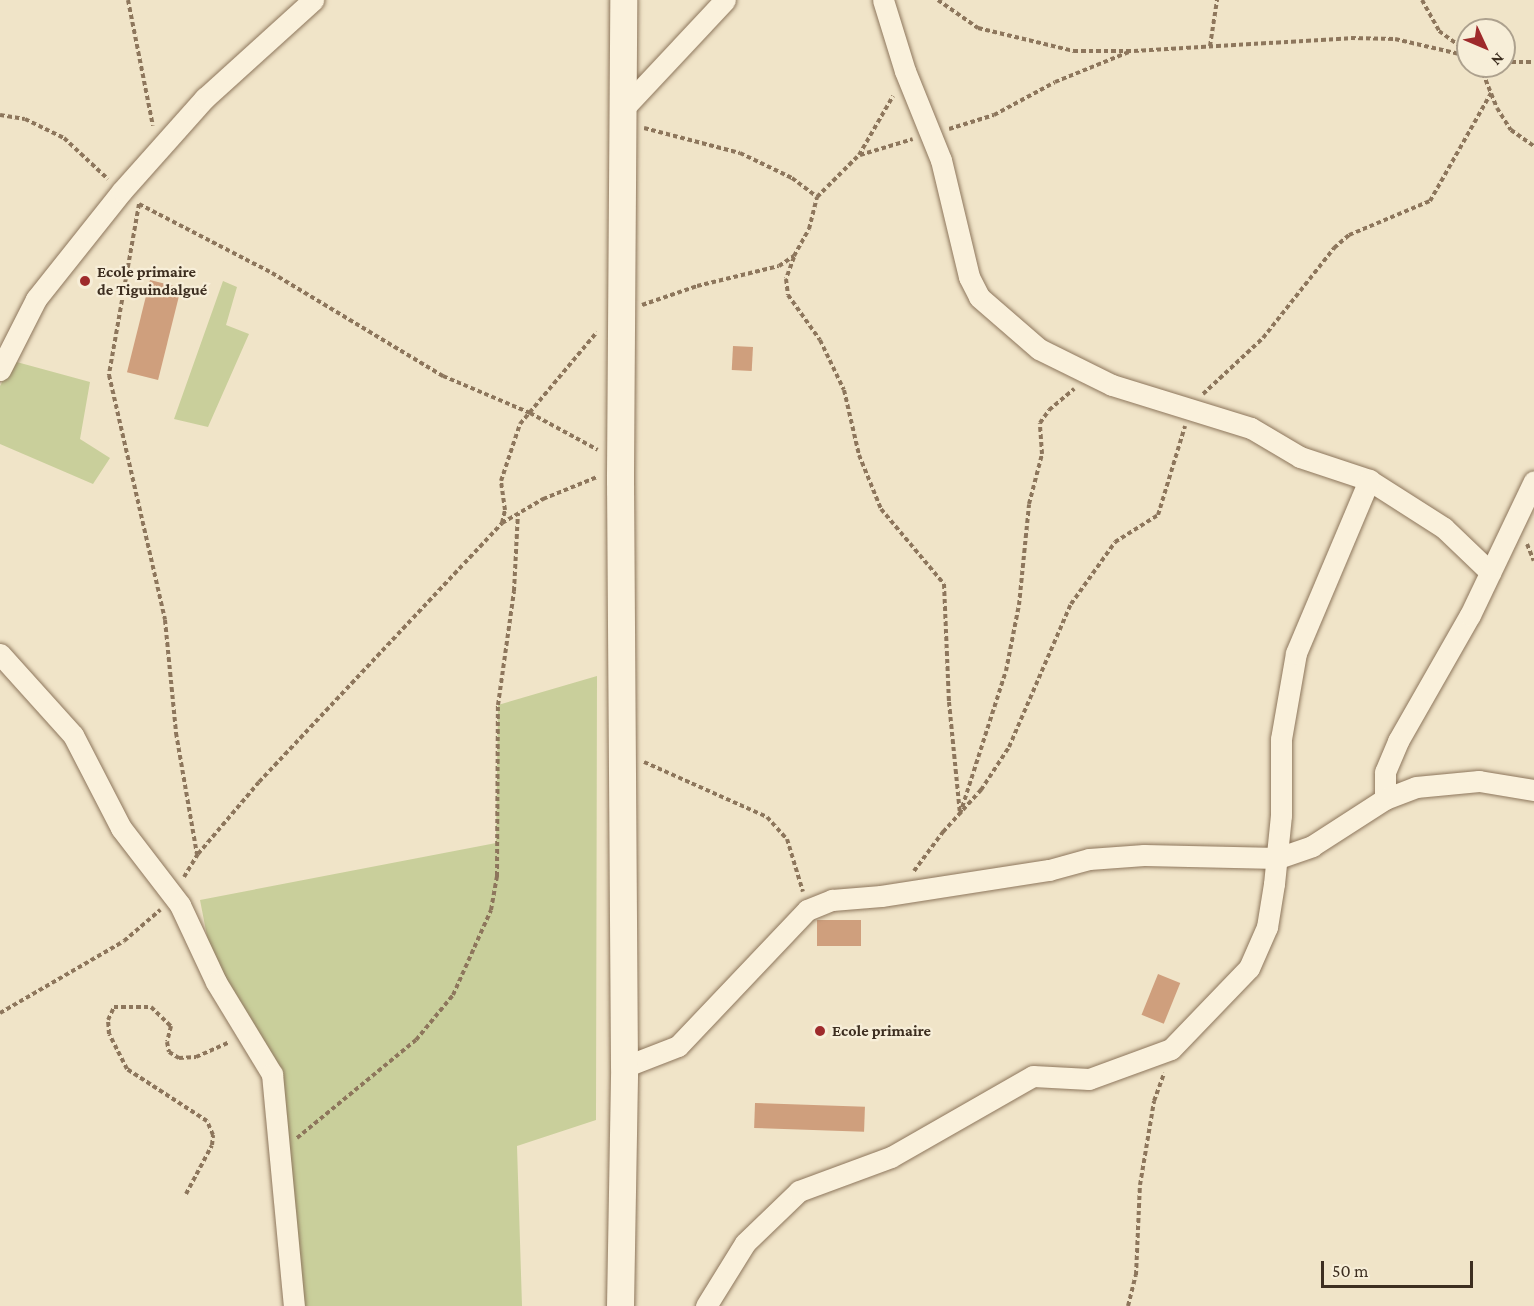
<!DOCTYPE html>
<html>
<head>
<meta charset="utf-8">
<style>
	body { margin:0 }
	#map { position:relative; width:1534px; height:1306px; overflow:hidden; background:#f0e4c8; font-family:"Crimson Pro",serif }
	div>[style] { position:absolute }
	.green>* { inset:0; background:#c9cf9b }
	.building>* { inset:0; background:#cf9f7d; transform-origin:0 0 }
	.path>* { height:4px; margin-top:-2px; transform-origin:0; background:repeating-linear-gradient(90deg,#8d765c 0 4.5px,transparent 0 7.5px) }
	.roads { filter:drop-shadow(0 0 2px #8d765c) drop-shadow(0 0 2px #8d765c) }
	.minor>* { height:21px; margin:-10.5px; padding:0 10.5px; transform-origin:10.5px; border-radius:10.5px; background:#faf1dc }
	.tertiary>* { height:27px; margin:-13.5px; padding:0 13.5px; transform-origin:13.5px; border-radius:13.5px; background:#faf1dc }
	.dots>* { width:16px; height:16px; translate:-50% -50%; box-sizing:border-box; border:3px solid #f7eed8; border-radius:50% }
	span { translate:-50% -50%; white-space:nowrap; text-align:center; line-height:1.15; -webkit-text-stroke:4.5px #f7eed8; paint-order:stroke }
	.poi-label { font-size:16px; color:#3d2e20; font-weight:700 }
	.left { translate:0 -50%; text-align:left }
	.north { position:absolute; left:1456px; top:18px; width:60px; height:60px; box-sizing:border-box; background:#f7eed8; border:2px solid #ada18e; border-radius:50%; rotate:134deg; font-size:16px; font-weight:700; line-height:24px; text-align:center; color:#3d2e20 }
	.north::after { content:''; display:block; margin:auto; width:21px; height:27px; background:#9e2a2b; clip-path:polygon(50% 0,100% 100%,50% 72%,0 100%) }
	.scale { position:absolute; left:1321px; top:1261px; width:152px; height:27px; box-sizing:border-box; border:3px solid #3d2e20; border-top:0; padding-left:8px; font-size:18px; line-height:21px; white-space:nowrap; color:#3d2e20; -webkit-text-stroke:4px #f7eed8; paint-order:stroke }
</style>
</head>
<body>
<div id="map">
	<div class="green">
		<i style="clip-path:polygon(223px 281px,237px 287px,226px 325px,249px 334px,208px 427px,174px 419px)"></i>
		<i style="clip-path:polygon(13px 361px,90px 382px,80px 439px,110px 458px,93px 484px,0 444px,0 386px)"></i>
		<i style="clip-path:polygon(597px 676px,596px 1120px,517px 1146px,522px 1306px,294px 1306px,272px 1074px,216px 982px,200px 900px,496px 843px,498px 705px)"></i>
	</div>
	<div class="building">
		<i style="left:150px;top:280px;width:32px;height:95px;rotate:14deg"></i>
		<i style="left:733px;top:346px;width:20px;height:24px;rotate:3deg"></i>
		<i style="left:817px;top:920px;width:44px;height:26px"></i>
		<i style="left:1158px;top:974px;width:24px;height:44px;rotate:22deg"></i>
		<i style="left:755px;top:1103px;width:110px;height:25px;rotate:2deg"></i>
	</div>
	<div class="path">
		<i style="left:128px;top:0;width:128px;rotate:78.8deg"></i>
		<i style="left:938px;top:0;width:49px;rotate:35deg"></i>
		<i style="left:978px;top:28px;width:99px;rotate:13.5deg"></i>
		<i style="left:1074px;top:51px;width:60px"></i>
		<i style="left:1134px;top:51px;width:217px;rotate:-3.4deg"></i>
		<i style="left:1351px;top:38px;width:44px;rotate:1.3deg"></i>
		<i style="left:1395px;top:39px;width:75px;rotate:13.1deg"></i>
		<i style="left:1422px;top:0;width:35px;rotate:61deg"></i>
		<i style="left:1439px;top:31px;width:36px;rotate:36deg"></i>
		<i style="left:1210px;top:46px;width:47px;rotate:-81.3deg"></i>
		<i style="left:1504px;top:62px;width:30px"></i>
		<i style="left:1480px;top:66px;width:45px;rotate:68deg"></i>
		<i style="left:1497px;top:108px;width:26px;rotate:58deg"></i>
		<i style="left:1511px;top:130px;width:28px;rotate:35deg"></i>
		<i style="left:0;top:115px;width:25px;rotate:9deg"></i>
		<i style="left:25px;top:119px;width:43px;rotate:26deg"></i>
		<i style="left:64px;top:138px;width:60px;rotate:43deg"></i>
		<i style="left:644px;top:128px;width:99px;rotate:14.6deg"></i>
		<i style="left:740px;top:153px;width:58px;rotate:25.7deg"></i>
		<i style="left:792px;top:178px;width:31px;rotate:37deg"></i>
		<i style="left:949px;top:129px;width:47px;rotate:-17.3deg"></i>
		<i style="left:994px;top:115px;width:69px;rotate:-28.4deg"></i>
		<i style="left:1055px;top:82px;width:80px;rotate:-22.1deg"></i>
		<i style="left:860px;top:155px;width:55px;rotate:-16.8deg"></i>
		<i style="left:139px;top:204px;width:174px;rotate:100deg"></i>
		<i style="left:109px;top:375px;width:251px;rotate:77.1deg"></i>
		<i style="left:165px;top:620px;width:114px;rotate:84.4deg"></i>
		<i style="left:176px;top:733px;width:123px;rotate:80.2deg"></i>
		<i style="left:139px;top:204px;width:150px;rotate:27.4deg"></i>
		<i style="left:272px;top:273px;width:200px;rotate:31.1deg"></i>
		<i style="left:443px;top:376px;width:95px;rotate:23deg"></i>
		<i style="left:530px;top:413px;width:77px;rotate:28.6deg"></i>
		<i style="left:794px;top:257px;width:23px;rotate:110deg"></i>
		<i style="left:786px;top:279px;width:16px;rotate:83deg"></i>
		<i style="left:788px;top:295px;width:55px;rotate:54.6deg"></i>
		<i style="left:820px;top:340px;width:55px;rotate:64.4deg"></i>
		<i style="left:844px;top:390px;width:67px;rotate:77deg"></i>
		<i style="left:859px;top:455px;width:58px;rotate:67.8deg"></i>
		<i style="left:881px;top:509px;width:98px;rotate:50deg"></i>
		<i style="left:944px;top:584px;width:118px;rotate:87.6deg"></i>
		<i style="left:949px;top:702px;width:113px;rotate:84.4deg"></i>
		<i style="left:960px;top:814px;width:150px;rotate:-72.2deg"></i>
		<i style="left:1006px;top:671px;width:67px;rotate:-78.9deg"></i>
		<i style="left:1019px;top:605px;width:101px;rotate:-84.3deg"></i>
		<i style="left:1029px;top:504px;width:52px;rotate:-75.4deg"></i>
		<i style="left:1042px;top:454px;width:31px;rotate:-94deg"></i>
		<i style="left:1040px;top:423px;width:16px;rotate:-55deg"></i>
		<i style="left:1049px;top:410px;width:33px;rotate:-40deg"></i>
		<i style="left:642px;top:305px;width:58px;rotate:-19.1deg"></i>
		<i style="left:697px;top:286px;width:84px;rotate:-13.7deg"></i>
		<i style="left:779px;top:266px;width:18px;rotate:-34deg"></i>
		<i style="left:794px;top:256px;width:31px;rotate:-61deg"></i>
		<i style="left:809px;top:229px;width:33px;rotate:-76deg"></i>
		<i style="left:817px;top:197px;width:59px;rotate:-45deg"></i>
		<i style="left:859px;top:155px;width:68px;rotate:-60deg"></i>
		<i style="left:1203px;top:394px;width:82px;rotate:-43deg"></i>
		<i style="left:1263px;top:338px;width:115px;rotate:-51.7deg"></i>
		<i style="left:1334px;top:248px;width:20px;rotate:-41deg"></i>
		<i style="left:1349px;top:235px;width:88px;rotate:-22.8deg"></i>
		<i style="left:1430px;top:201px;width:124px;rotate:-60.5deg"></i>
		<i style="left:502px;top:523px;width:48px;rotate:-30.3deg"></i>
		<i style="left:543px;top:499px;width:58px;rotate:-22.2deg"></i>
		<i style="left:1527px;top:544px;width:18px;rotate:68deg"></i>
		<i style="left:644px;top:762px;width:135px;rotate:24.1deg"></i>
		<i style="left:767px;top:817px;width:30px;rotate:48deg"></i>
		<i style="left:787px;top:839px;width:55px;rotate:73.2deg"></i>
		<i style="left:914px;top:871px;width:49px;rotate:-53.4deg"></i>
		<i style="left:943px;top:832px;width:57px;rotate:-47.9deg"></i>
		<i style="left:981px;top:790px;width:51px;rotate:-56.9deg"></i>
		<i style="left:1009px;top:747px;width:156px;rotate:-66.6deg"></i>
		<i style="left:1071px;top:604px;width:76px;rotate:-54.6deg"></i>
		<i style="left:1115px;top:542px;width:51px;rotate:-32.1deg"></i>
		<i style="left:1158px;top:515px;width:93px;rotate:-73.1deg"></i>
		<i style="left:184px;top:877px;width:27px;rotate:-59deg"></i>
		<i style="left:198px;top:854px;width:94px;rotate:-49.7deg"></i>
		<i style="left:259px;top:782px;width:355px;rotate:-46.8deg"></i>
		<i style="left:502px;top:523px;width:13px;rotate:-77deg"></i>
		<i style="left:505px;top:510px;width:29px;rotate:-98deg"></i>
		<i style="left:501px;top:481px;width:60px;rotate:-71.6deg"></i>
		<i style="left:520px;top:424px;width:120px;rotate:-50.1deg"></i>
		<i style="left:0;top:1013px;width:143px;rotate:-30.1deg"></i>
		<i style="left:124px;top:941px;width:48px;rotate:-40.7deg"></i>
		<i style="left:297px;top:1138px;width:154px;rotate:-39.5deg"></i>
		<i style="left:416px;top:1040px;width:58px;rotate:-50.6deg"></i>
		<i style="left:453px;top:995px;width:93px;rotate:-65.9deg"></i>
		<i style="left:491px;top:910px;width:35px;rotate:-80deg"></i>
		<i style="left:497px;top:876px;width:171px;rotate:-89.7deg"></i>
		<i style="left:498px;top:705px;width:115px;rotate:-82deg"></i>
		<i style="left:514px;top:591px;width:78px;rotate:-87.1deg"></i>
		<i style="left:186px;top:1194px;width:55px;rotate:-62deg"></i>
		<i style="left:212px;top:1145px;width:10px;rotate:-84deg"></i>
		<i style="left:213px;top:1135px;width:15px;rotate:-113deg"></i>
		<i style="left:207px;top:1121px;width:95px;rotate:-147deg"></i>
		<i style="left:127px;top:1069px;width:39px;rotate:-117deg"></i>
		<i style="left:109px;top:1034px;width:14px;rotate:-94deg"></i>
		<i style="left:108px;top:1020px;width:14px;rotate:-65deg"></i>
		<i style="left:114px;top:1007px;width:37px"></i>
		<i style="left:151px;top:1007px;width:28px;rotate:44deg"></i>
		<i style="left:171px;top:1026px;width:16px;rotate:104deg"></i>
		<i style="left:167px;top:1042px;width:10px;rotate:79deg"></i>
		<i style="left:169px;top:1052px;width:12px;rotate:31deg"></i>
		<i style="left:179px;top:1058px;width:17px;rotate:-3deg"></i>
		<i style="left:196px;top:1057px;width:36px;rotate:-24deg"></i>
		<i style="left:1128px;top:1306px;width:32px;rotate:-76deg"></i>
		<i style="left:1136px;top:1275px;width:90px;rotate:-87.5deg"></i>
		<i style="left:1140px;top:1185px;width:85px;rotate:-80.5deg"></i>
		<i style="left:1154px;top:1101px;width:30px;rotate:-70deg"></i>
	</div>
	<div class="roads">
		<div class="minor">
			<i style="left:883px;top:0;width:74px;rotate:72.8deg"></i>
			<i style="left:905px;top:71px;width:96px;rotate:68deg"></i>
			<i style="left:941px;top:160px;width:120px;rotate:76.5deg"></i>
			<i style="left:969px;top:277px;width:22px;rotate:63deg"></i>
			<i style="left:979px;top:297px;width:79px;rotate:40.9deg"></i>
			<i style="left:1039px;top:349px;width:81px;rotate:26.3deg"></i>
			<i style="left:1112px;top:385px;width:145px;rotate:17.2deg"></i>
			<i style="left:1251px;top:428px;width:57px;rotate:30.6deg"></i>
			<i style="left:1300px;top:457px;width:73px;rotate:18.4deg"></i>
			<i style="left:1369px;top:480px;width:89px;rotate:32.6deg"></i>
			<i style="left:1444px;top:528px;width:64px;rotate:43.7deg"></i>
			<i style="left:623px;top:109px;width:149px;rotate:-46.9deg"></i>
			<i style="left:0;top:370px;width:80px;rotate:-63.1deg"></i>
			<i style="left:36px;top:299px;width:138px;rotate:-51.5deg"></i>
			<i style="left:122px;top:191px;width:125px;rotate:-48.3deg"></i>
			<i style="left:205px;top:98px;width:146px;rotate:-42.2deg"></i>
			<i style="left:0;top:654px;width:109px;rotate:48deg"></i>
			<i style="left:73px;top:735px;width:105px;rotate:62.7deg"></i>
			<i style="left:121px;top:828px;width:97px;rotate:52.5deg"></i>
			<i style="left:180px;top:905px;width:85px;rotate:64.9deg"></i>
			<i style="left:216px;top:982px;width:108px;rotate:58.7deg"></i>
			<i style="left:272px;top:1074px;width:233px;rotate:84.6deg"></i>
			<i style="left:1385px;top:799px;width:27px;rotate:-90deg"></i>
			<i style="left:1385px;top:772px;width:34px;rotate:-67deg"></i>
			<i style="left:1398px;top:741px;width:145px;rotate:-60.3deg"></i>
			<i style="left:1470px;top:615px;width:148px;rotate:-64.5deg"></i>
			<i style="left:624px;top:1067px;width:58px;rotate:-21.3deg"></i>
			<i style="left:678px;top:1046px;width:187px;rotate:-46.5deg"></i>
			<i style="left:807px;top:910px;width:27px;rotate:-22deg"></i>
			<i style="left:832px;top:900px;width:49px;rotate:-4.7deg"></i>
			<i style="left:881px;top:896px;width:170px;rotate:-8.8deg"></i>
			<i style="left:1049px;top:870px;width:41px;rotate:-15.4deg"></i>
			<i style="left:1089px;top:859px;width:55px;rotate:-4.2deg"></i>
			<i style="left:1144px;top:855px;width:134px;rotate:1.3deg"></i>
			<i style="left:1278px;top:858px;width:36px;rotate:-19deg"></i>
			<i style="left:1312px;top:846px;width:87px;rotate:-32.8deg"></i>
			<i style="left:1385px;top:799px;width:33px;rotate:-21deg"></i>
			<i style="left:1416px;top:787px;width:63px;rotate:-5.4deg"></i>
			<i style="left:1479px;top:781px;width:56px;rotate:9.3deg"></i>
			<i style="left:706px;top:1306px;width:74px;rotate:-58.2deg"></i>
			<i style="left:745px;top:1243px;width:75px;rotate:-43.9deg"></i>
			<i style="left:799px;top:1191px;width:98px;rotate:-20.3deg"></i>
			<i style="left:891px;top:1157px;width:163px;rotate:-29.7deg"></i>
			<i style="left:1033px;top:1076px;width:56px;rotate:3.1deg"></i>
			<i style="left:1089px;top:1079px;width:87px;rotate:-20.1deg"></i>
			<i style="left:1171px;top:1049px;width:112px;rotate:-46.1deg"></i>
			<i style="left:1249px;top:968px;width:45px;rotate:-66.3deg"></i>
			<i style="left:1267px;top:927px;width:44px;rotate:-80.8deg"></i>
			<i style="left:1274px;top:884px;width:69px;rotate:-84.2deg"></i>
			<i style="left:1281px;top:815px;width:76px;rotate:-90deg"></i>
			<i style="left:1281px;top:739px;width:87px;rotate:-80.1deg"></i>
			<i style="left:1296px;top:653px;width:188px;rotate:-67.1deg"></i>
		</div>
		<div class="tertiary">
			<i style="left:620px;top:1306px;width:239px;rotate:-89deg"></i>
			<i style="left:624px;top:1067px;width:592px;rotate:-90.39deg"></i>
			<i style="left:620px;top:475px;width:475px;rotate:-89.6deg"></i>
		</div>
	</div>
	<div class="dots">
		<i style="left:85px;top:281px;background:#9e2a2b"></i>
		<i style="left:820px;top:1031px;background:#9e2a2b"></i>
	</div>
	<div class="poi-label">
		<span class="left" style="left:97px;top:281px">Ecole primaire<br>de Tiguindalgué</span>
		<span class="left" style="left:832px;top:1031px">Ecole primaire</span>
	</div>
	<div class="north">N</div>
	<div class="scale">50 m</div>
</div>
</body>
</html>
